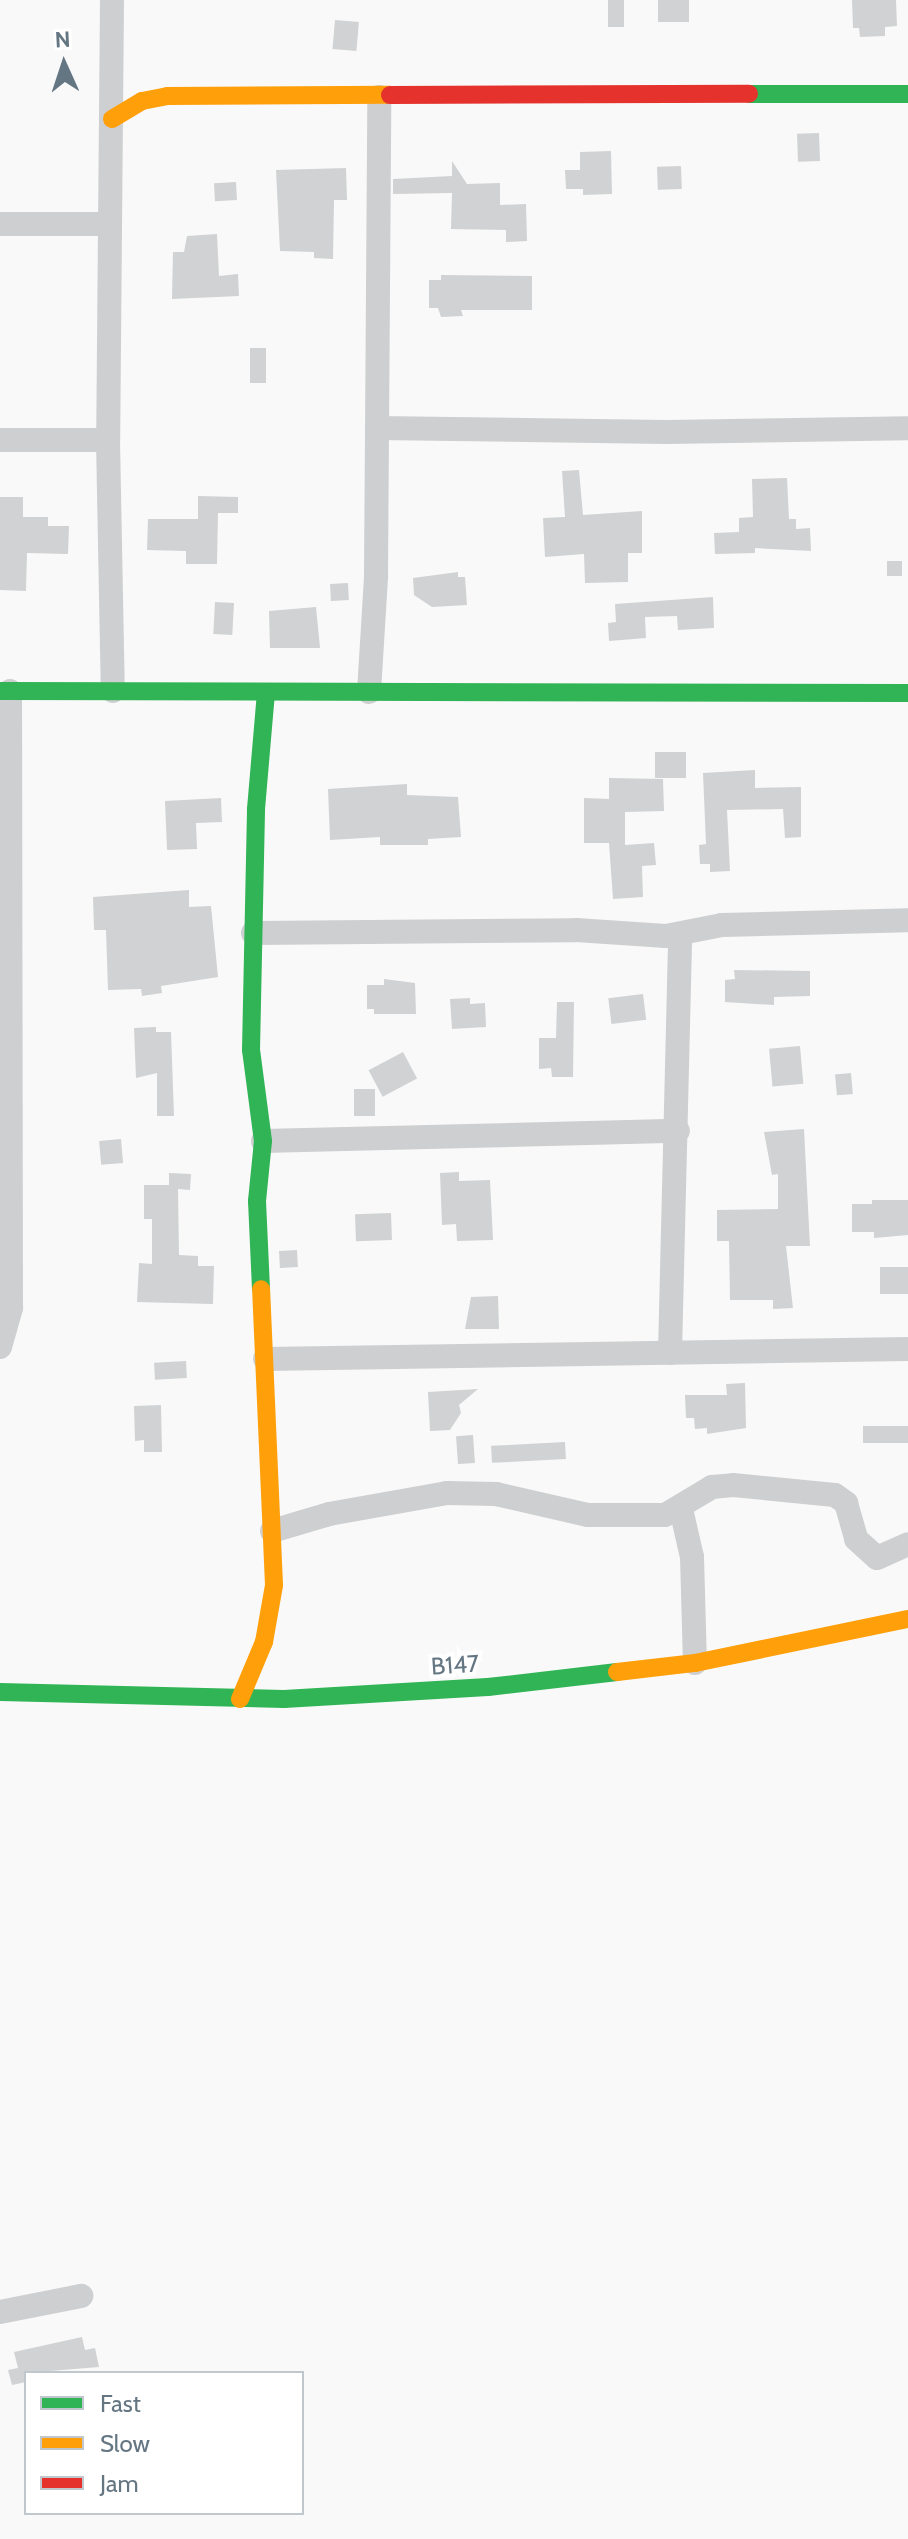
<!DOCTYPE html>
<html>
<head>
<meta charset="utf-8">
<style>
	body { margin:0 }
	#map { position:relative; width:908px; height:2539px; overflow:hidden; background:#f9f9f9; font-family:Cabin,sans-serif }
	div>[style] { position:absolute }
	.building>* { inset:0; background:#d0d2d3; transform-origin:0 0 }
	.street>* { height:24px; margin:-12px; padding:0 12px; transform-origin:12px; border-radius:12px; background:#cecfd0 }
	.fast>* { height:18px; margin:-9px; padding:0 9px; transform-origin:9px; border-radius:9px; background:#30b455 }
	.slow>* { height:18px; margin:-9px; padding:0 9px; transform-origin:9px; border-radius:9px; background:#ff9f0a }
	.jam>* { height:18px; margin:-9px; padding:0 9px; transform-origin:9px; border-radius:9px; background:#e5322d }
	span { translate:-50% -50%; white-space:nowrap; text-align:center; line-height:1.15; -webkit-text-stroke:8px #fff; paint-order:stroke }
	.street-label { font-size:24px; color:#657683 }
	.legend { position:absolute; left:24px; top:2371px; width:280px; height:144px; box-sizing:border-box; background:#fff; border:2px solid #c1c8cd; margin:0; padding:10px 14px; list-style:none; font-size:24px; color:#657683 }
	.legend li { display:flex; align-items:center; gap:16px; height:40px }
	.legend b { width:40px; border:2px solid #c1c8cd }
	.north { position:absolute; left:24px; top:24px; width:80px; height:80px; -webkit-text-stroke:6px #fff; paint-order:stroke; rotate:357deg; font-size:22px; font-weight:700; line-height:32px; text-align:center; color:#657683 }
	.north::after { content:''; display:block; margin:auto; width:28px; height:36px; background:#657683; clip-path:polygon(50% 0,100% 100%,50% 72%,0 100%) }
</style>
</head>
<body>
<div id="map">
	<div class="building">
		<i style="left:608px;top:0;width:16px;height:27px"></i>
		<i style="left:658px;top:0;width:31px;height:22px"></i>
		<i style="clip-path:polygon(852px 0,896px 0,897px 26px,885px 27px,885px 36px,860px 37px,859px 28px,853px 28px)"></i>
		<i style="left:335px;top:20px;width:24px;height:29px;rotate:5deg"></i>
		<i style="left:819px;top:133px;width:28px;height:22px;rotate:88deg"></i>
		<i style="clip-path:polygon(611px 151px,612px 194px,583px 195px,583px 189px,566px 189px,565px 170px,580px 170px,580px 152px)"></i>
		<i style="clip-path:polygon(452px 161px,467px 184px,500px 183px,500px 205px,526px 204px,527px 241px,506px 242px,506px 230px,451px 229px,452px 193px,393px 194px,393px 179px,452px 176px)"></i>
		<i style="left:681px;top:166px;width:23px;height:24px;rotate:88deg"></i>
		<i style="clip-path:polygon(346px 168px,347px 200px,334px 200px,333px 259px,314px 258px,314px 252px,280px 251px,276px 170px)"></i>
		<i style="left:236px;top:182px;width:18px;height:22px;rotate:87deg"></i>
		<i style="clip-path:polygon(217px 234px,219px 276px,238px 274px,239px 296px,172px 299px,173px 252px,184px 252px,187px 236px)"></i>
		<i style="clip-path:polygon(441px 275px,532px 276px,532px 310px,461px 310px,463px 316px,441px 317px,438px 308px,429px 308px,429px 280px,441px 280px)"></i>
		<i style="left:250px;top:348px;width:16px;height:35px"></i>
		<i style="clip-path:polygon(579px 470px,583px 515px,642px 511px,642px 553px,628px 553px,628px 582px,585px 583px,584px 554px,545px 557px,543px 518px,565px 517px,562px 471px)"></i>
		<i style="clip-path:polygon(787px 478px,789px 519px,796px 519px,796px 529px,810px 528px,811px 551px,755px 548px,755px 553px,715px 554px,714px 533px,739px 532px,739px 518px,753px 517px,752px 479px)"></i>
		<i style="clip-path:polygon(198px 496px,238px 497px,238px 513px,218px 513px,217px 564px,186px 564px,186px 551px,147px 550px,148px 519px,198px 519px)"></i>
		<i style="clip-path:polygon(0 497px,23px 497px,23px 517px,48px 517px,48px 526px,69px 526px,68px 554px,27px 553px,26px 591px,0 590px)"></i>
		<i style="left:887px;top:561px;width:15px;height:15px"></i>
		<i style="clip-path:polygon(458px 572px,458px 577px,465px 577px,467px 605px,432px 607px,414px 595px,413px 578px)"></i>
		<i style="left:348px;top:583px;width:17px;height:18px;rotate:87deg"></i>
		<i style="clip-path:polygon(713px 597px,714px 628px,678px 630px,677px 616px,645px 617px,646px 638px,609px 641px,608px 623px,616px 622px,615px 604px)"></i>
		<i style="left:215px;top:602px;width:19px;height:32px;rotate:3deg"></i>
		<i style="clip-path:polygon(316px 607px,320px 648px,270px 648px,269px 611px)"></i>
		<i style="left:655px;top:752px;width:31px;height:26px"></i>
		<i style="clip-path:polygon(755px 770px,755px 788px,801px 787px,801px 837px,785px 838px,783px 809px,727px 810px,730px 871px,710px 872px,710px 864px,700px 864px,699px 845px,706px 844px,703px 773px)"></i>
		<i style="clip-path:polygon(609px 778px,663px 779px,664px 811px,625px 812px,625px 845px,654px 843px,656px 865px,642px 866px,643px 897px,613px 899px,609px 843px,584px 843px,584px 798px,609px 799px)"></i>
		<i style="clip-path:polygon(407px 784px,407px 795px,458px 797px,461px 837px,428px 839px,428px 845px,380px 845px,380px 837px,330px 840px,328px 789px)"></i>
		<i style="clip-path:polygon(221px 798px,222px 822px,196px 823px,197px 849px,167px 850px,165px 801px)"></i>
		<i style="clip-path:polygon(189px 890px,189px 907px,211px 906px,218px 977px,161px 986px,162px 993px,142px 996px,141px 989px,108px 990px,106px 930px,94px 930px,93px 897px)"></i>
		<i style="clip-path:polygon(734px 970px,810px 971px,810px 996px,774px 997px,774px 1005px,725px 1002px,725px 980px,735px 979px)"></i>
		<i style="clip-path:polygon(384px 979px,415px 983px,416px 1014px,374px 1014px,374px 1009px,367px 1009px,367px 985px,384px 985px)"></i>
		<i style="left:643px;top:994px;width:26px;height:35px;rotate:83deg"></i>
		<i style="clip-path:polygon(470px 998px,470px 1004px,485px 1003px,486px 1027px,452px 1029px,450px 999px)"></i>
		<i style="clip-path:polygon(557px 1002px,574px 1002px,573px 1077px,552px 1077px,551px 1068px,539px 1069px,539px 1038px,556px 1038px)"></i>
		<i style="clip-path:polygon(156px 1027px,156px 1032px,171px 1032px,174px 1116px,157px 1116px,157px 1073px,136px 1078px,134px 1028px)"></i>
		<i style="left:800px;top:1046px;width:38px;height:31px;rotate:85deg"></i>
		<i style="left:403px;top:1052px;width:30px;height:39px;rotate:62deg"></i>
		<i style="left:851px;top:1073px;width:21px;height:16px;rotate:85deg"></i>
		<i style="left:375px;top:1089px;width:27px;height:21px;rotate:90deg"></i>
		<i style="clip-path:polygon(804px 1129px,810px 1246px,786px 1246px,793px 1308px,773px 1309px,773px 1300px,730px 1300px,729px 1241px,717px 1241px,717px 1210px,778px 1209px,778px 1174px,772px 1175px,764px 1132px)"></i>
		<i style="left:121px;top:1139px;width:24px;height:22px;rotate:85deg"></i>
		<i style="clip-path:polygon(459px 1172px,459px 1181px,490px 1180px,493px 1240px,457px 1241px,456px 1224px,442px 1225px,440px 1173px)"></i>
		<i style="clip-path:polygon(169px 1173px,191px 1174px,190px 1190px,178px 1189px,179px 1255px,198px 1256px,198px 1266px,214px 1266px,213px 1304px,137px 1302px,139px 1263px,152px 1264px,152px 1219px,144px 1219px,144px 1185px,169px 1185px)"></i>
		<i style="clip-path:polygon(872px 1200px,908px 1200px,908px 1235px,874px 1238px,874px 1232px,852px 1232px,852px 1204px,872px 1204px)"></i>
		<i style="left:391px;top:1213px;width:27px;height:36px;rotate:88deg"></i>
		<i style="left:297px;top:1250px;width:17px;height:18px;rotate:87deg"></i>
		<i style="left:880px;top:1267px;width:28px;height:27px"></i>
		<i style="clip-path:polygon(498px 1296px,499px 1329px,465px 1329px,471px 1297px)"></i>
		<i style="left:186px;top:1361px;width:17px;height:32px;rotate:87deg"></i>
		<i style="clip-path:polygon(745px 1383px,746px 1428px,707px 1434px,707px 1428px,695px 1429px,694px 1418px,686px 1418px,685px 1395px,727px 1395px,726px 1384px)"></i>
		<i style="clip-path:polygon(478px 1389px,459px 1405px,461px 1413px,450px 1430px,430px 1431px,428px 1392px)"></i>
		<i style="clip-path:polygon(161px 1405px,162px 1452px,144px 1452px,144px 1440px,135px 1441px,134px 1406px)"></i>
		<i style="left:908px;top:1426px;width:17px;height:45px;rotate:90deg"></i>
		<i style="left:473px;top:1435px;width:28px;height:17px;rotate:86deg"></i>
		<i style="left:565px;top:1442px;width:17px;height:74px;rotate:87deg"></i>
		<i style="clip-path:polygon(82px 2337px,85px 2350px,95px 2348px,99px 2367px,26px 2373px,26px 2382px,12px 2385px,8px 2370px,18px 2368px,14px 2352px)"></i>
	</div>
	<div class="street">
		<i style="left:112px;top:0;width:440px;rotate:90.5deg"></i>
		<i style="left:108px;top:440px;width:251px;rotate:88.9deg"></i>
		<i style="left:0;top:224px;width:108px"></i>
		<i style="left:377px;top:428px;width:289px;rotate:0.8deg"></i>
		<i style="left:666px;top:432px;width:242px;rotate:-0.9deg"></i>
		<i style="left:0;top:440px;width:108px"></i>
		<i style="left:369px;top:692px;width:116px;rotate:-86.5deg"></i>
		<i style="left:376px;top:576px;width:479px;rotate:-89.6deg"></i>
		<i style="left:253px;top:933px;width:323px;rotate:-0.5deg"></i>
		<i style="left:576px;top:930px;width:90px;rotate:3.8deg"></i>
		<i style="left:666px;top:936px;width:57px;rotate:-11.1deg"></i>
		<i style="left:722px;top:925px;width:186px;rotate:-1.5deg"></i>
		<i style="left:263px;top:1141px;width:415px;rotate:-1.4deg"></i>
		<i style="left:0;top:1347px;width:41px;rotate:-74.2deg"></i>
		<i style="left:11px;top:1308px;width:617px;rotate:-90.09deg"></i>
		<i style="left:670px;top:1353px;width:419px;rotate:-88.6deg"></i>
		<i style="left:265px;top:1359px;width:643px;rotate:-0.89deg"></i>
		<i style="left:681px;top:1509px;width:49px;rotate:77.1deg"></i>
		<i style="left:692px;top:1557px;width:106px;rotate:88.4deg"></i>
		<i style="left:272px;top:1531px;width:59px;rotate:-16.6deg"></i>
		<i style="left:329px;top:1514px;width:120px;rotate:-10.1deg"></i>
		<i style="left:447px;top:1493px;width:49px;rotate:1.2deg"></i>
		<i style="left:496px;top:1494px;width:94px;rotate:12.9deg"></i>
		<i style="left:588px;top:1515px;width:77px"></i>
		<i style="left:665px;top:1515px;width:55px;rotate:-30.8deg"></i>
		<i style="left:712px;top:1487px;width:21px;rotate:-5deg"></i>
		<i style="left:733px;top:1485px;width:102px;rotate:5.6deg"></i>
		<i style="left:835px;top:1495px;width:14px;rotate:36deg"></i>
		<i style="left:846px;top:1503px;width:37px;rotate:74deg"></i>
		<i style="left:856px;top:1539px;width:28px;rotate:42deg"></i>
		<i style="left:877px;top:1558px;width:34px;rotate:-24deg"></i>
		<i style="left:0;top:2312px;width:83px;rotate:-11.2deg"></i>
	</div>
	<div class="fast">
		<i style="left:749px;top:94px;width:159px"></i>
		<i style="left:0;top:691px;width:908px;rotate:0.13deg"></i>
		<i style="left:261px;top:1289px;width:88px;rotate:-92.6deg"></i>
		<i style="left:257px;top:1201px;width:60px;rotate:-84.3deg"></i>
		<i style="left:263px;top:1141px;width:92px;rotate:-97.5deg"></i>
		<i style="left:251px;top:1050px;width:241px;rotate:-88.8deg"></i>
		<i style="left:256px;top:809px;width:117px;rotate:-85.1deg"></i>
		<i style="left:0;top:1692px;width:284px;rotate:1.4deg"></i>
		<i style="left:284px;top:1699px;width:204px;rotate:-3.4deg"></i>
		<i style="left:488px;top:1687px;width:130px;rotate:-6.6deg"></i>
	</div>
	<div class="slow">
		<i style="left:112px;top:119px;width:35px;rotate:-31deg"></i>
		<i style="left:142px;top:101px;width:25px;rotate:-11deg"></i>
		<i style="left:167px;top:96px;width:223px;rotate:-0.3deg"></i>
		<i style="left:617px;top:1672px;width:79px;rotate:-6.6deg"></i>
		<i style="left:695px;top:1663px;width:217px;rotate:-11.7deg"></i>
		<i style="left:240px;top:1699px;width:62px;rotate:-67.2deg"></i>
		<i style="left:264px;top:1642px;width:58px;rotate:-80deg"></i>
		<i style="left:274px;top:1585px;width:296px;rotate:-92.5deg"></i>
	</div>
	<div class="jam">
		<i style="left:390px;top:95px;width:359px;rotate:-0.2deg"></i>
	</div>
	<div class="street-label">
		<span style="left:455px;top:1665px;rotate:-4deg">B147</span>
	</div>
	<ul class="legend">
	<li><b style="height:10px;background:#30b455"></b>Fast</li>
	<li><b style="height:10px;background:#ff9f0a"></b>Slow</li>
	<li><b style="height:10px;background:#e5322d"></b>Jam</li>
	</ul>
	<div class="north">N</div>
</div>
</body>
</html>
